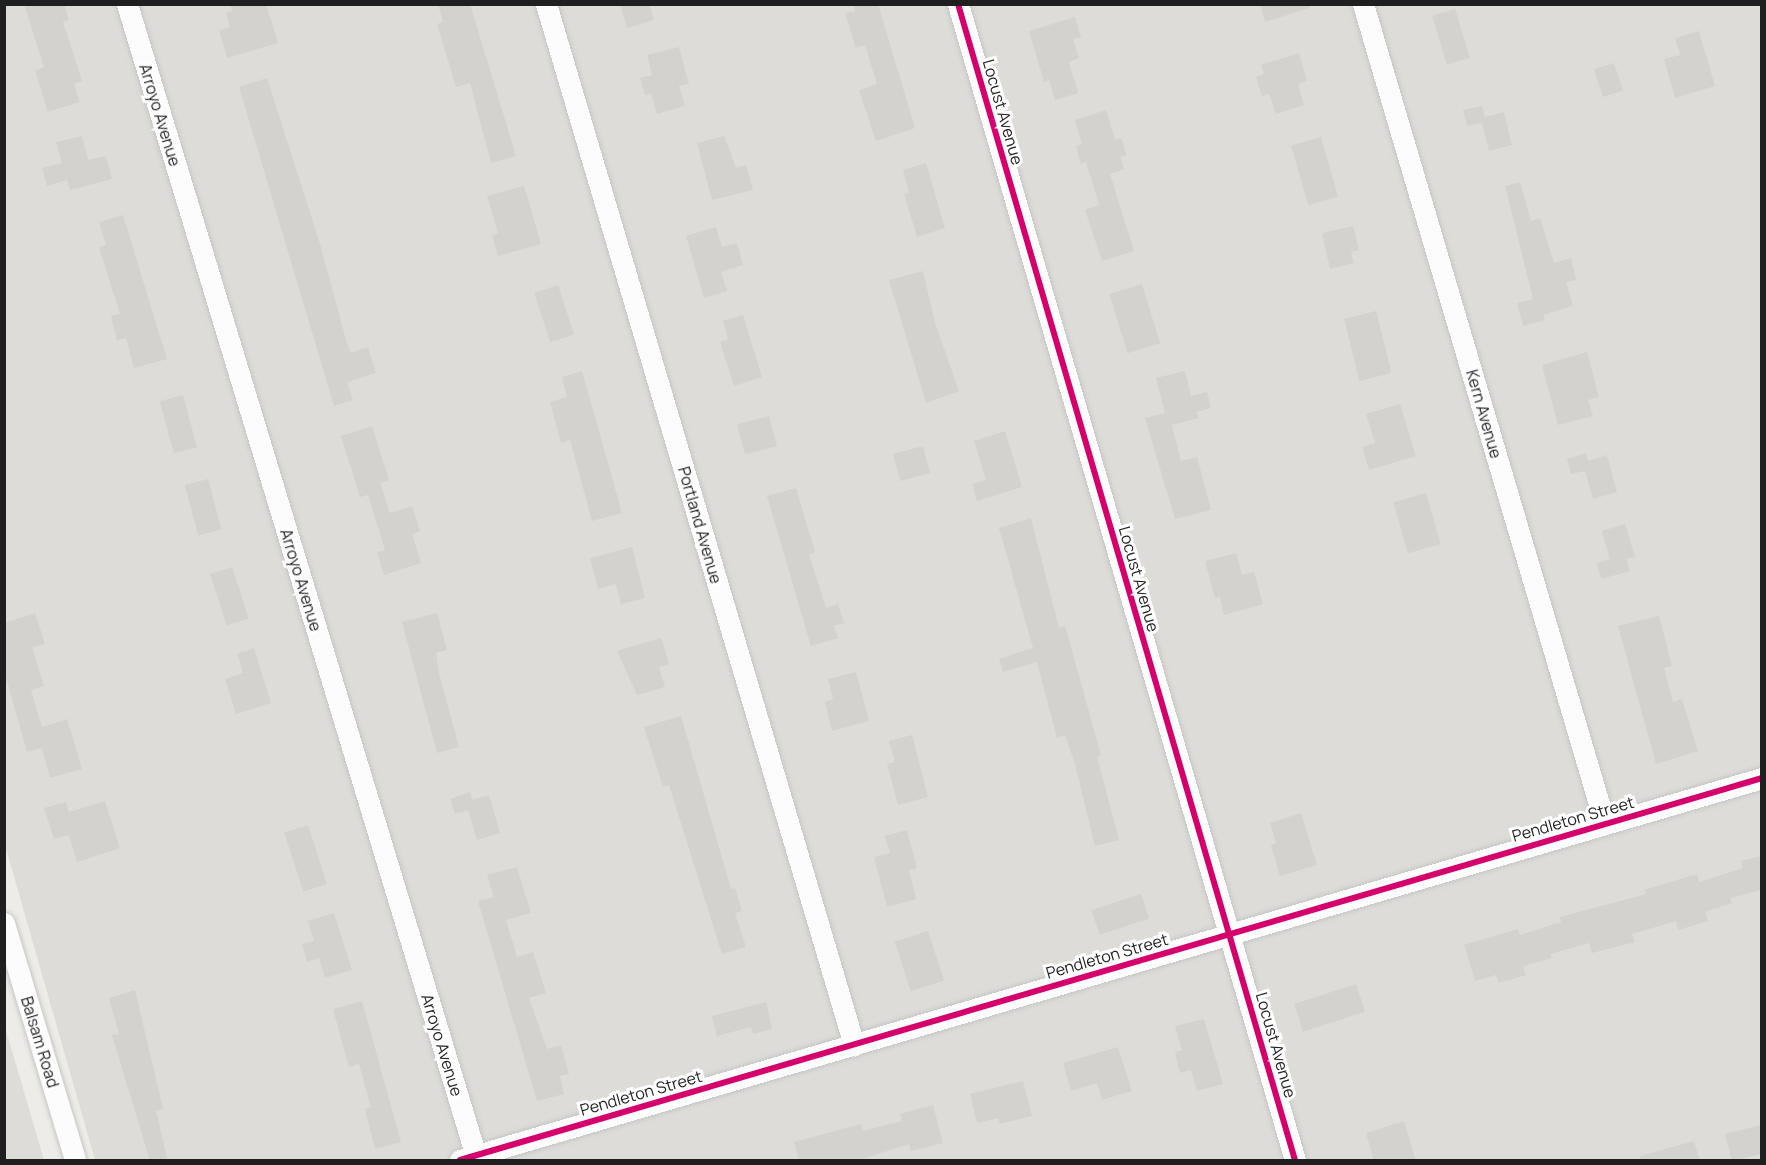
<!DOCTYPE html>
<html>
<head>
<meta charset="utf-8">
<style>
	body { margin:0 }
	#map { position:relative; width:1766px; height:1165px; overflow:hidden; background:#eeece8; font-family:Manrope,sans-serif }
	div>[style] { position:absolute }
	.residential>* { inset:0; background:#dddcd9 }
	.building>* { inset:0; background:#d4d2cf; transform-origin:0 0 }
	.roads { filter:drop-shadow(0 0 2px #c6c6c4) drop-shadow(0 0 2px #c6c6c4) }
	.minor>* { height:21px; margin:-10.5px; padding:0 10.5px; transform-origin:10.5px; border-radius:10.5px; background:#fcfcfc }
	.cycleway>* { height:6px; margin:-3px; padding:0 3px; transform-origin:3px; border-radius:3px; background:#d6006c }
	span { translate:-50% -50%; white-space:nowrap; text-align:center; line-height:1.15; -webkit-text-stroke:6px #fff; paint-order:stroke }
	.street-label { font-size:16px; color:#1f1f1f }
	.frame { position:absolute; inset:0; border:6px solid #1f1f1f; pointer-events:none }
</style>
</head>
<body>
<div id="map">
	<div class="residential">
		<i style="clip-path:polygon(5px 5px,1761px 5px,1761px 1160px,95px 1160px,5px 845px)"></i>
		<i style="clip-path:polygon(5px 1027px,44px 1160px,5px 1160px)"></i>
	</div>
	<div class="building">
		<i style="clip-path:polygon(24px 4px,64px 4px,69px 20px,63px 22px,82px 81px,74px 84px,80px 102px,48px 112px,35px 70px,44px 67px)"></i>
		<i style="clip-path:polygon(230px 4px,266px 4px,278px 43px,227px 58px,219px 30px,230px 27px,226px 13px,232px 11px)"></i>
		<i style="clip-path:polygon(438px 4px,470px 4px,516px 156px,491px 163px,470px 83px,456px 87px,437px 24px,443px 22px)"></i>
		<i style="clip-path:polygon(620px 4px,649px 4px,654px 20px,627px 28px)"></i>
		<i style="clip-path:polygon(853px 4px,878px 4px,915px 128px,876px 141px,859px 90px,877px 84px,865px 45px,856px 48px,845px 13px,855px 11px)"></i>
		<i style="clip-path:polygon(1260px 4px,1309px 4px,1309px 8px,1265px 22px)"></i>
		<i style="left:1455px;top:9px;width:51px;height:24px;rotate:73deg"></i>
		<i style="clip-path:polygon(1075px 17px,1081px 37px,1073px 39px,1079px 58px,1069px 62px,1078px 93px,1055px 100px,1049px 80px,1044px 82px,1029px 31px)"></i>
		<i style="clip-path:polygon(1699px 31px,1715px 86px,1675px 98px,1664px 59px,1680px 55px,1675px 38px)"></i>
		<i style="clip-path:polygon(679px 47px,689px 84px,679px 86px,685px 106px,657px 114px,651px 93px,645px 95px,640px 78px,652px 75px,647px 55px)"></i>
		<i style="clip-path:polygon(1299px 53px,1307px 81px,1298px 84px,1304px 105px,1276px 114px,1269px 94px,1262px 96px,1256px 77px,1264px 74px,1261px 65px)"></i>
		<i style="left:1614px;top:63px;width:29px;height:21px;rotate:72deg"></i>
		<i style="clip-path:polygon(267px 78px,320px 244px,346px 340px,351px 353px,368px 347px,376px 373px,347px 382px,353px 400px,334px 406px,239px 87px)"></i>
		<i style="clip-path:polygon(1482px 106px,1485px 117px,1504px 112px,1512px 145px,1489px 151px,1482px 123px,1467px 126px,1463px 110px)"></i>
		<i style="clip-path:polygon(1106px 110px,1115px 140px,1121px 138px,1127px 155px,1120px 157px,1124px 169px,1110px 174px,1134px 251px,1102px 261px,1085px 210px,1099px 205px,1086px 162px,1081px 164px,1076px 146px,1082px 144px,1075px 120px)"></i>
		<i style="clip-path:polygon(82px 136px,88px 160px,106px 156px,112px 179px,70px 190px,67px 180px,47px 186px,42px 168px,62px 163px,56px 142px)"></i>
		<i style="clip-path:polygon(724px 136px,736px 168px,746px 165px,753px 190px,712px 200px,697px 143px)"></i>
		<i style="left:1321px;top:137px;width:62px;height:31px;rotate:74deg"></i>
		<i style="clip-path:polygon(926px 163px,945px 228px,917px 237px,904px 194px,909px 193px,903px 170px)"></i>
		<i style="clip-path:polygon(1520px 182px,1531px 221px,1540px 218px,1554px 263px,1571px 258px,1576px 280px,1566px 282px,1573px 306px,1543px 315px,1545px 320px,1523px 326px,1517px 303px,1533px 299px,1505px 186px)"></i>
		<i style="clip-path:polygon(524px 186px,541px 244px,498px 256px,492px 235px,498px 233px,487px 196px)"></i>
		<i style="clip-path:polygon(123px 215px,167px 359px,134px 368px,126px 338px,117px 340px,111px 316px,120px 314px,99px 247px,106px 245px,99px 222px)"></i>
		<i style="clip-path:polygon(1353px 226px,1359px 250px,1351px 252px,1354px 263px,1330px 269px,1322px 233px)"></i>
		<i style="clip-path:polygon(716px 227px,722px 247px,737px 243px,743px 265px,721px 272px,727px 291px,704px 298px,686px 236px)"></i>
		<i style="clip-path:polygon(923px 271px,935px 323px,959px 391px,926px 403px,889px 280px)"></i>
		<i style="left:1142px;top:284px;width:62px;height:34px;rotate:73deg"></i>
		<i style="left:558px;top:285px;width:52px;height:25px;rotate:72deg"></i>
		<i style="left:1376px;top:311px;width:64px;height:33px;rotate:76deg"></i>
		<i style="clip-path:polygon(743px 315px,762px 377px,734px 386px,720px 342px,728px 339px,723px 321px)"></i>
		<i style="clip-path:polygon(1587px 352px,1599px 397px,1588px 400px,1593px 416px,1558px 425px,1542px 365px)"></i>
		<i style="clip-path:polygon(582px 371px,622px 513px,592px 521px,570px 440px,561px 443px,550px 402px,567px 397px,562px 377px)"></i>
		<i style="clip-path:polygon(1185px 371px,1191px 396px,1207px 392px,1211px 408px,1197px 412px,1199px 418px,1172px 425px,1181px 461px,1197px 457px,1211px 510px,1175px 519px,1145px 418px,1165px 413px,1156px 378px)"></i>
		<i style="left:183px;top:395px;width:54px;height:24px;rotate:75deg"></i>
		<i style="clip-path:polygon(1400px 404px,1416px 456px,1369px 470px,1362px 447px,1375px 443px,1366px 414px)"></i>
		<i style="left:769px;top:416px;width:31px;height:33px;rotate:75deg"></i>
		<i style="clip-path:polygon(372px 426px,389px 480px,380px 483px,390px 513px,412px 506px,420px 531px,412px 534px,421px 563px,384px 575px,377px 552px,385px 550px,368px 495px,360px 497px,341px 436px)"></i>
		<i style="clip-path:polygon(1005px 431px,1022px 487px,977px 501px,972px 484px,986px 480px,974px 441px)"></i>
		<i style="left:923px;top:446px;width:28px;height:31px;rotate:75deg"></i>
		<i style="clip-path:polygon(1586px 453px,1588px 461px,1607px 455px,1617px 492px,1593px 499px,1585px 471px,1571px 474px,1567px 459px)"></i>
		<i style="left:208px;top:479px;width:52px;height:24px;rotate:75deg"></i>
		<i style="clip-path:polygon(796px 488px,815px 552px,809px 554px,826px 608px,838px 604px,844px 623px,834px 626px,838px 638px,811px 646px,767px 496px)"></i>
		<i style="left:1426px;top:493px;width:53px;height:34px;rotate:74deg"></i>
		<i style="clip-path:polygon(1031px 518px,1059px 628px,1065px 626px,1101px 755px,1097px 757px,1119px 840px,1095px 846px,1075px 764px,1065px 735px,1057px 738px,1037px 662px,1003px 672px,999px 659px,1033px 648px,999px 528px)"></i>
		<i style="clip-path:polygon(1625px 524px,1635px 557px,1626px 559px,1630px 571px,1601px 579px,1597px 563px,1610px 559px,1602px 531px)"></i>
		<i style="clip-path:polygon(632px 547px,645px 598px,621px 604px,616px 584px,598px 589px,590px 558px)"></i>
		<i style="clip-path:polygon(1236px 553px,1242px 575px,1254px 572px,1263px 604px,1224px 615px,1220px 597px,1215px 598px,1205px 561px)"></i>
		<i style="left:232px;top:567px;width:54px;height:23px;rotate:72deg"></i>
		<i style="clip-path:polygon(35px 613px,45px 644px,32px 647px,44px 686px,31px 690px,42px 727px,67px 719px,82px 769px,50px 778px,42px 748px,27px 752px,4px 670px,4px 623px)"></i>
		<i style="clip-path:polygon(437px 613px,447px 650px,436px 653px,439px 673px,459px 747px,437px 753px,402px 622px)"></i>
		<i style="clip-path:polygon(1659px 616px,1672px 666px,1664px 668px,1673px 702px,1682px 699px,1698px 751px,1656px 764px,1618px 626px)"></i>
		<i style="clip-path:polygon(661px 638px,669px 664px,659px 667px,665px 687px,637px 695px,617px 651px)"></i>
		<i style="clip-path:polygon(254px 648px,271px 703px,236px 714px,225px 679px,243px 673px,237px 654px)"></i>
		<i style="clip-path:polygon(856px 672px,869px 721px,832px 731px,825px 702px,833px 699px,828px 679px)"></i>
		<i style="clip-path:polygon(681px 716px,731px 889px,735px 888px,742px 911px,735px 913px,746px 947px,722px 954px,669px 785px,663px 787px,644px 727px)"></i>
		<i style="clip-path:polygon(912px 735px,928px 797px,898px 805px,887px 764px,895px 762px,889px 741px)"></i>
		<i style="clip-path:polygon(470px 792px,472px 800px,489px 795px,500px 833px,477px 840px,468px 810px,455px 814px,450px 799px)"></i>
		<i style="clip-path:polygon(105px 801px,120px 848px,77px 862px,69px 835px,54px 839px,44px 808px,66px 802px,69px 812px)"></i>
		<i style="clip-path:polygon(1301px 813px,1317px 865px,1280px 876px,1271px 845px,1276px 843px,1270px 823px)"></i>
		<i style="left:308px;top:825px;width:62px;height:25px;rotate:72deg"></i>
		<i style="clip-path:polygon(907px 830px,917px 868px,909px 870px,916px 899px,887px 907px,874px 857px,890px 853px,885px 836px)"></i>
		<i style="clip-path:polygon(1761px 856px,1761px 890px,1730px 898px,1732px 903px,1705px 912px,1708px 921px,1678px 930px,1676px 921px,1632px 934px,1635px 942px,1592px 953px,1589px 943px,1550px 954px,1552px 958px,1523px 966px,1526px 975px,1499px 983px,1496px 975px,1475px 981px,1464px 945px,1518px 929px,1520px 935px,1561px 922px,1560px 917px,1646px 894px,1644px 890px,1697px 874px,1699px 882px,1743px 868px,1741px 861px)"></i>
		<i style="clip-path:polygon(517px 867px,531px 913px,506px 920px,517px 957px,533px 952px,546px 993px,529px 998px,547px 1049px,561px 1045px,569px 1074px,560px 1076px,564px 1094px,537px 1101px,478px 901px,494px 897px,487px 875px)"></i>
		<i style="left:1141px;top:894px;width:26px;height:52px;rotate:72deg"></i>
		<i style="clip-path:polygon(334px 913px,352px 970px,325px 978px,319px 958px,307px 962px,302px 944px,314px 941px,308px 921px)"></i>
		<i style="left:928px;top:931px;width:52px;height:35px;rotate:72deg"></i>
		<i style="left:1356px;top:984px;width:29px;height:65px;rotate:72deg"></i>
		<i style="clip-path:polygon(135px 990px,163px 1109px,156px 1111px,168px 1161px,150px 1161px,112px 1035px,119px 1034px,109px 998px)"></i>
		<i style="clip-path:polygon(362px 1001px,401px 1142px,375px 1149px,365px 1109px,371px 1107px,359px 1064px,349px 1067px,333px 1009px)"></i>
		<i style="clip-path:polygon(766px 1002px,772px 1029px,753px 1034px,751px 1027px,717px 1036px,712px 1016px)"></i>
		<i style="clip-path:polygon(1204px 1019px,1223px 1084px,1197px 1091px,1191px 1070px,1180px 1073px,1175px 1052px,1182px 1050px,1175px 1026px)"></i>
		<i style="clip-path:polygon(1118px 1047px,1132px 1091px,1102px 1100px,1097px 1083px,1071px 1091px,1063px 1063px)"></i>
		<i style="clip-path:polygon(1023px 1081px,1032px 1116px,1000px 1124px,998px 1118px,977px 1123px,970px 1094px)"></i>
		<i style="clip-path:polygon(933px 1105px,943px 1143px,911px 1151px,909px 1144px,856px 1161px,799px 1161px,794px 1142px,861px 1124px,863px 1131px,902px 1121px,900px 1114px)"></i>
		<i style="clip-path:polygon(1404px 1121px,1416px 1161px,1374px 1161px,1366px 1133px)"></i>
		<i style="clip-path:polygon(1761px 1125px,1761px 1154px,1732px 1161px,1725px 1134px)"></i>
		<i style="clip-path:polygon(1694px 1141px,1700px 1161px,1641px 1161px,1640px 1156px)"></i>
	</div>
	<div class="roads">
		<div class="minor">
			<i style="left:127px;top:4px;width:1204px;rotate:73.15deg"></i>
			<i style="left:546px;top:4px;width:1086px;rotate:73.52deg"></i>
			<i style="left:958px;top:4px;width:1204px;rotate:73.75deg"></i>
			<i style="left:1363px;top:4px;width:855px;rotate:73.56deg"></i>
			<i style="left:4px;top:923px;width:247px;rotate:73.3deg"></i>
			<i style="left:460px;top:1160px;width:1357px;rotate:-16.35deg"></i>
		</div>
	</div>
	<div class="cycleway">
		<i style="left:958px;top:4px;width:1204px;rotate:73.75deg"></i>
		<i style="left:460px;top:1160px;width:1357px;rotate:-16.35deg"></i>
	</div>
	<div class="street-label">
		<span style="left:1003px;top:112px;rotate:74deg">Locust Avenue</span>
		<span style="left:160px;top:115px;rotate:73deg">Arroyo Avenue</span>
		<span style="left:1484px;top:414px;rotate:74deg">Kern Avenue</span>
		<span style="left:700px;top:525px;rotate:74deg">Portland Avenue</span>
		<span style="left:1139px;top:579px;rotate:74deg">Locust Avenue</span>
		<span style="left:301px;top:580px;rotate:73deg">Arroyo Avenue</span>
		<span style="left:1573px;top:819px;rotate:-16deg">Pendleton Street</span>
		<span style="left:1107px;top:956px;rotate:-16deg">Pendleton Street</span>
		<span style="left:40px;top:1042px;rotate:73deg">Balsam Road</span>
		<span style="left:442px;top:1045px;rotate:73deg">Arroyo Avenue</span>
		<span style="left:1276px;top:1045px;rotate:74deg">Locust Avenue</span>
		<span style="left:641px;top:1093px;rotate:-16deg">Pendleton Street</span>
	</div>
	<div class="frame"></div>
</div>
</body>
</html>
